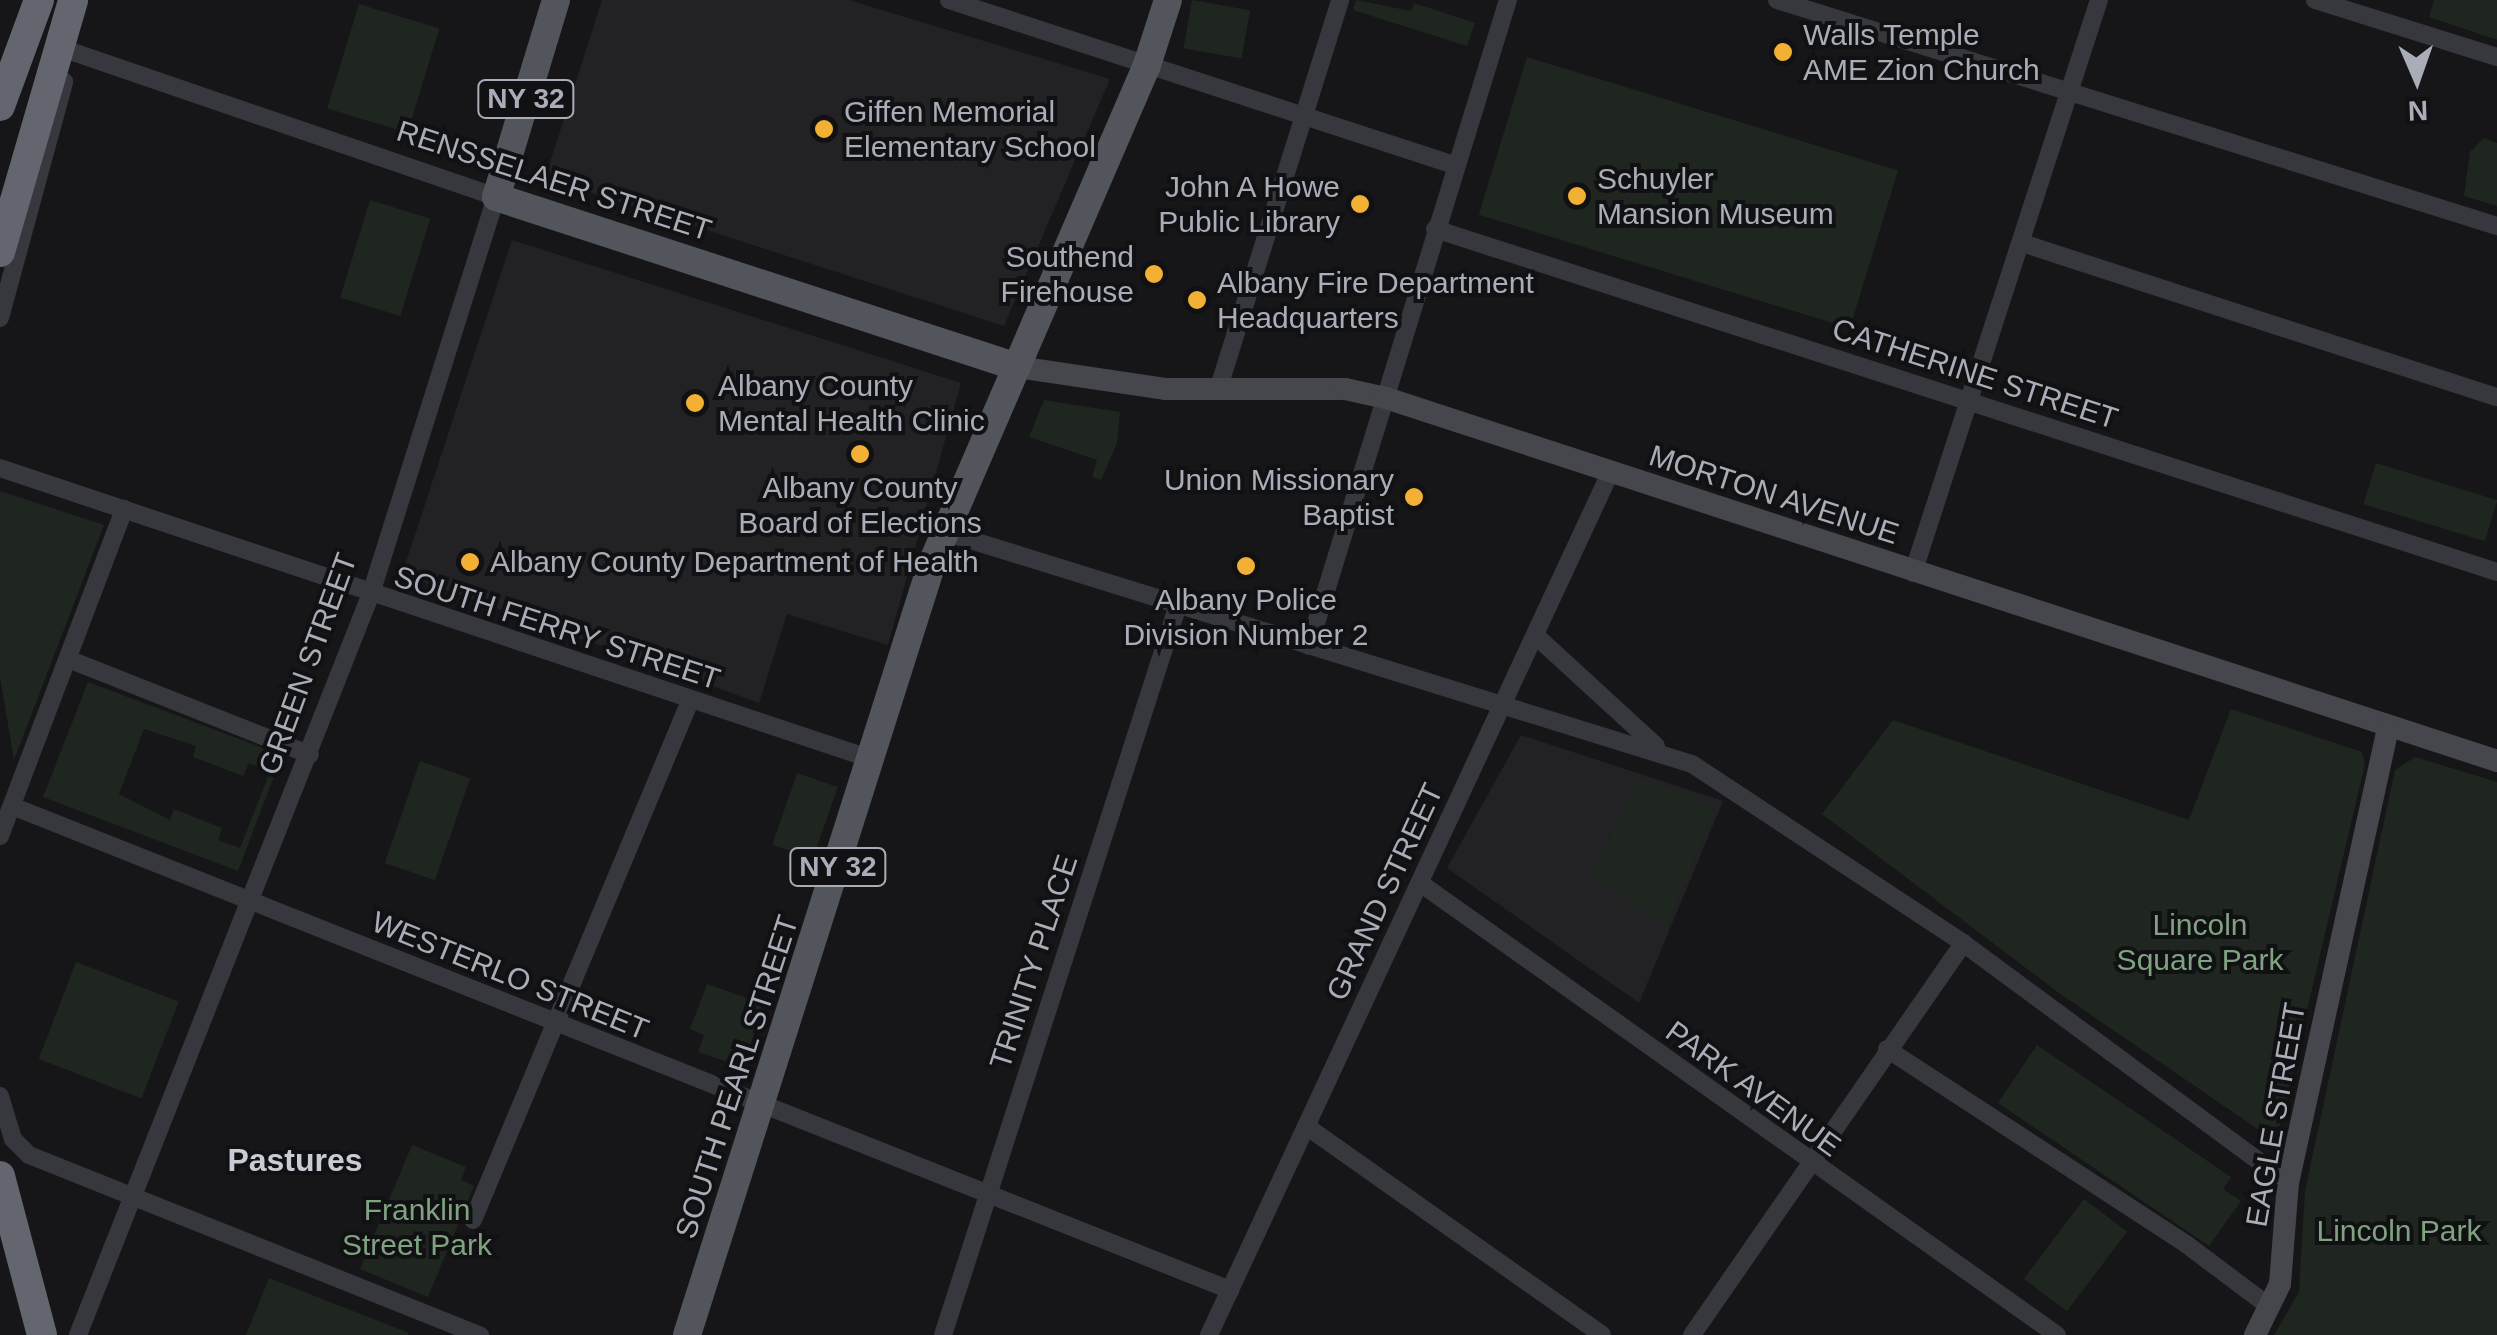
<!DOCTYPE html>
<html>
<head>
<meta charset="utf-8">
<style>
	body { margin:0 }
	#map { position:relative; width:2497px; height:1335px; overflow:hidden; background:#161618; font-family:Helvetica,sans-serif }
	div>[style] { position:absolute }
	.built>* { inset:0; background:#222225 }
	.green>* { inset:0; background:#1e261f; transform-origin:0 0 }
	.street>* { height:18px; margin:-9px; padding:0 9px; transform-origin:9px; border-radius:9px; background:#37383d }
	.secondary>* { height:22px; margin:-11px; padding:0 11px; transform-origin:11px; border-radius:11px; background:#45474d }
	.primary>* { height:28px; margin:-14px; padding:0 14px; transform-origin:14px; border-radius:14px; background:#53555c }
	.highway>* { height:30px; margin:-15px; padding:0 15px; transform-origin:15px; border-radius:15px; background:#63666e }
	.dots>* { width:28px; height:28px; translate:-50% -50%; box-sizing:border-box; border:5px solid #111113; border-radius:50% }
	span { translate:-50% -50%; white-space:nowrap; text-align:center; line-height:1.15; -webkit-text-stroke:8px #111113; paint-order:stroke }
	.shield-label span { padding:2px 8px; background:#111113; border:2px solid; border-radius:8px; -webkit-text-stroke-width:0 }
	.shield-label { font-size:28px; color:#a8adb8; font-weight:700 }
	.poi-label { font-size:30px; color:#a8adb8 }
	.left { translate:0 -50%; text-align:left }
	.right { translate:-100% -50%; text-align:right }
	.street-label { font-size:30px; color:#a8adb8 }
	.park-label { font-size:30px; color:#7fa381 }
	.neighbourhood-label { font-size:32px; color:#c9ccd4; font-weight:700 }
	.north { position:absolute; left:2367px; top:30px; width:100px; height:100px; -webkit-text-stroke:8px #111113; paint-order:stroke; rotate:178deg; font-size:28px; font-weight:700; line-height:40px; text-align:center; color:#a8adb8 }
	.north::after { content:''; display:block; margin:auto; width:35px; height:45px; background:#a8adb8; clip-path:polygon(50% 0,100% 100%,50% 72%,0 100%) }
</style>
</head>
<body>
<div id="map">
	<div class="built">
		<i style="clip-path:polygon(602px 0,849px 0,1110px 79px,1004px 326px,545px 178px)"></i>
		<i style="clip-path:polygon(512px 240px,961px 383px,888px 645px,787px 614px,759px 703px,402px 574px)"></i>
		<i style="clip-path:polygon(1521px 735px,1723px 801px,1639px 1003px,1447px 868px)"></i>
	</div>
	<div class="green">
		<i style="left:1192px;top:0;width:59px;height:49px;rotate:10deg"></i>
		<i style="clip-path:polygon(1356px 0,1411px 11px,1414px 3px,1475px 23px,1467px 46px,1353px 10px)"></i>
		<i style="clip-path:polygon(2434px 0,2497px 0,2497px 40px,2429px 17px)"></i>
		<i style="left:359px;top:4px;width:84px;height:109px;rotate:17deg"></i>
		<i style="left:1527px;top:57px;width:388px;height:165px;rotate:17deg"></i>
		<i style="clip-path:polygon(2484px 138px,2497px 143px,2497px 206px,2464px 196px,2470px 152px)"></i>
		<i style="left:370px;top:200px;width:63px;height:102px;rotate:17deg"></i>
		<i style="clip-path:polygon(1044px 400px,1120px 412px,1117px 443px,1101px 480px,1092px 477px,1097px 460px,1029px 437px)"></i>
		<i style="left:2376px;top:463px;width:127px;height:43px;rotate:17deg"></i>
		<i style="clip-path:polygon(0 491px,104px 525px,14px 760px,0 677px)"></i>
		<i style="clip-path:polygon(evenodd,88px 682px,282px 755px,238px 871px,43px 797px,88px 682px,144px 729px,196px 746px,193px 757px,243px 776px,249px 763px,270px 772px,240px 848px,218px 840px,222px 828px,174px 809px,170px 820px,119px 794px,144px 729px)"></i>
		<i style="clip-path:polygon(2231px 709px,2362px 752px,2365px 764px,2279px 1129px,2262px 1132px,2059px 993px,1822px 814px,1893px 720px,2189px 820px)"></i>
		<i style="clip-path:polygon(2415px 757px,2497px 782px,2497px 1335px,2274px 1335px,2299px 1292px,2305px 1191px,2395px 770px)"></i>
		<i style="left:420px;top:761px;width:53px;height:108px;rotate:19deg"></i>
		<i style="left:797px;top:773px;width:43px;height:76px;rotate:19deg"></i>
		<i style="clip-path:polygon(1637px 778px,1692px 795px,1713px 812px,1667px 926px,1592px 877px)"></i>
		<i style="left:76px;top:962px;width:110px;height:104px;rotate:21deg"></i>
		<i style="clip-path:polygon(707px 984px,764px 1004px,743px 1067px,698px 1052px,704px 1035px,690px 1029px)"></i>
		<i style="clip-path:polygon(2037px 1045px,2231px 1177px,2223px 1189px,2241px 1201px,2209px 1246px,1998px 1103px)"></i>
		<i style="clip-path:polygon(412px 1145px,466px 1167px,461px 1180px,474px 1186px,428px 1297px,360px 1269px)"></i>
		<i style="left:2084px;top:1199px;width:54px;height:100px;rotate:37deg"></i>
		<i style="clip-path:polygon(269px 1278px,409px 1333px,408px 1335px,246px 1335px)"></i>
	</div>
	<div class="street">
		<i style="left:949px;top:0;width:531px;rotate:18.09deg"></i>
		<i style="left:1777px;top:0;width:755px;rotate:17.43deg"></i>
		<i style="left:2315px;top:0;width:191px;rotate:17.4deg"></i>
		<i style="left:73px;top:52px;width:447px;rotate:18.9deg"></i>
		<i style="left:496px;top:197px;width:418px;rotate:107.5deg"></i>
		<i style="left:370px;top:596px;width:795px;rotate:111.56deg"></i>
		<i style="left:1435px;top:229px;width:1116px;rotate:17.9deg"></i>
		<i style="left:2022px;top:243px;width:499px;rotate:18deg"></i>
		<i style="left:0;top:318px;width:245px;rotate:-74.8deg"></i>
		<i style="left:1218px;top:390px;width:409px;rotate:-72.6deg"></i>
		<i style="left:0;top:468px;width:918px;rotate:18.47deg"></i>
		<i style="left:948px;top:533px;width:779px;rotate:17.25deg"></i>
		<i style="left:1692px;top:764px;width:325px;rotate:33.4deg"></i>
		<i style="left:1963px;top:943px;width:404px;rotate:36.4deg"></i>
		<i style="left:1913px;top:573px;width:602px;rotate:-72.02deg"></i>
		<i style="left:1535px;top:635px;width:164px;rotate:42.5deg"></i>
		<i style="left:1309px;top:646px;width:676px;rotate:-72.88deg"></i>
		<i style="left:68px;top:659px;width:260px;rotate:21.6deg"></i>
		<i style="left:12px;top:806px;width:1311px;rotate:21.67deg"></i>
		<i style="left:0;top:836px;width:350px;rotate:-69.2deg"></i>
		<i style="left:1420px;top:883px;width:781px;rotate:35.36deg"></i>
		<i style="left:1887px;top:1049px;width:357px;rotate:33.1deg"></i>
		<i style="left:2186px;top:1244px;width:105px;rotate:36.9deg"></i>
		<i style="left:0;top:1096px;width:45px;rotate:73.2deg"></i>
		<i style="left:13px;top:1139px;width:23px;rotate:45deg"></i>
		<i style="left:29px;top:1155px;width:486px;rotate:21.8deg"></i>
		<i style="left:1306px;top:1126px;width:362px;rotate:35.2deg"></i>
		<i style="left:473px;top:1220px;width:563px;rotate:-67.31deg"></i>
		<i style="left:943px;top:1335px;width:767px;rotate:-72.16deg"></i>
		<i style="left:1209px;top:1335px;width:951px;rotate:-65.05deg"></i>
		<i style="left:1692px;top:1335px;width:477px;rotate:-55.3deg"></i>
	</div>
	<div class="secondary">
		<i style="left:1017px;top:367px;width:151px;rotate:8.4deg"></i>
		<i style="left:1166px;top:389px;width:179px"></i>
		<i style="left:1345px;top:389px;width:42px;rotate:12.4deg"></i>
		<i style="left:1386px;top:398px;width:1169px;rotate:18.09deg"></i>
		<i style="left:2255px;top:1335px;width:57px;rotate:-63.9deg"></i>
		<i style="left:2280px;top:1284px;width:101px;rotate:-85.5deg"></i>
		<i style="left:2288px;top:1183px;width:467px;rotate:-77.6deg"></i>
	</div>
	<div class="primary">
		<i style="left:556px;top:0;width:206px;rotate:106.9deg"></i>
		<i style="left:496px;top:197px;width:548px;rotate:18.07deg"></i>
		<i style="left:687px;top:1335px;width:810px;rotate:-72.39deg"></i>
		<i style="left:932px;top:563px;width:542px;rotate:-66.65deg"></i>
		<i style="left:1147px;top:65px;width:68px;rotate:-72.1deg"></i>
	</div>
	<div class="highway">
		<i style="left:0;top:106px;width:113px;rotate:-69.8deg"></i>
		<i style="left:0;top:252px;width:262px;rotate:-73.8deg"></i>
		<i style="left:0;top:1176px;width:164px;rotate:75.2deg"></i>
	</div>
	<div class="dots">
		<i style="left:1783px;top:52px;background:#f2b134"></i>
		<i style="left:824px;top:129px;background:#f2b134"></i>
		<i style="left:1577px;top:196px;background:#f2b134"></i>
		<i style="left:1360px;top:204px;background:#f2b134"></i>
		<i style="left:1154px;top:274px;background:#f2b134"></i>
		<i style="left:1197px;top:300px;background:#f2b134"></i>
		<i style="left:695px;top:403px;background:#f2b134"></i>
		<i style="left:860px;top:454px;background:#f2b134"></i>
		<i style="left:1414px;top:497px;background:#f2b134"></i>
		<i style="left:470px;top:562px;background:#f2b134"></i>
		<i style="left:1246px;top:566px;background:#f2b134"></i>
	</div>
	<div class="shield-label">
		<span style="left:526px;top:99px">NY 32</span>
		<span style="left:838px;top:867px">NY 32</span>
	</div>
	<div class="poi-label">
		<span class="left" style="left:1803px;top:52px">Walls Temple<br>AME Zion Church</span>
		<span class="left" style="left:844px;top:129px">Giffen Memorial<br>Elementary School</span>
		<span class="left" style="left:1597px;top:196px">Schuyler<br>Mansion Museum</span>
		<span class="right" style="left:1340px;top:204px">John A Howe<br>Public Library</span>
		<span class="right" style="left:1134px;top:274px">Southend<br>Firehouse</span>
		<span class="left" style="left:1217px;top:300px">Albany Fire Department<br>Headquarters</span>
		<span class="left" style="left:718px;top:403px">Albany County<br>Mental Health Clinic</span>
		<span class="right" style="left:1394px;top:497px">Union Missionary<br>Baptist</span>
		<span style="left:860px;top:505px">Albany County<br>Board of Elections</span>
		<span class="left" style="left:490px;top:562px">Albany County Department of Health</span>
		<span style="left:1246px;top:617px">Albany Police<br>Division Number 2</span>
	</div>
	<div class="street-label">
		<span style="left:554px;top:181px;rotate:18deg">RENSSELAER STREET</span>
		<span style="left:1975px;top:374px;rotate:18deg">CATHERINE STREET</span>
		<span style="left:1774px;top:495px;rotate:18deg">MORTON AVENUE</span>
		<span style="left:557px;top:628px;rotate:18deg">SOUTH FERRY STREET</span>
		<span style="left:308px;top:664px;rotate:-70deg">GREEN STREET</span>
		<span style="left:1385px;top:892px;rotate:-65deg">GRAND STREET</span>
		<span style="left:1034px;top:962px;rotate:-72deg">TRINITY PLACE</span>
		<span style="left:510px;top:976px;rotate:22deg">WESTERLO STREET</span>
		<span style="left:737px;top:1077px;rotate:-72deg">SOUTH PEARL STREET</span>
		<span style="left:1753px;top:1089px;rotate:36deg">PARK AVENUE</span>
		<span style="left:2276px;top:1115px;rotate:-80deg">EAGLE STREET</span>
	</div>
	<div class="park-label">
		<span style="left:2200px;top:942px">Lincoln<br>Square Park</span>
		<span style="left:417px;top:1227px">Franklin<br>Street Park</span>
		<span style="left:2399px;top:1231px">Lincoln Park</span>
	</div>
	<div class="neighbourhood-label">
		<span style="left:295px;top:1160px">Pastures</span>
	</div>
	<div class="north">N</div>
</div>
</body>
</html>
